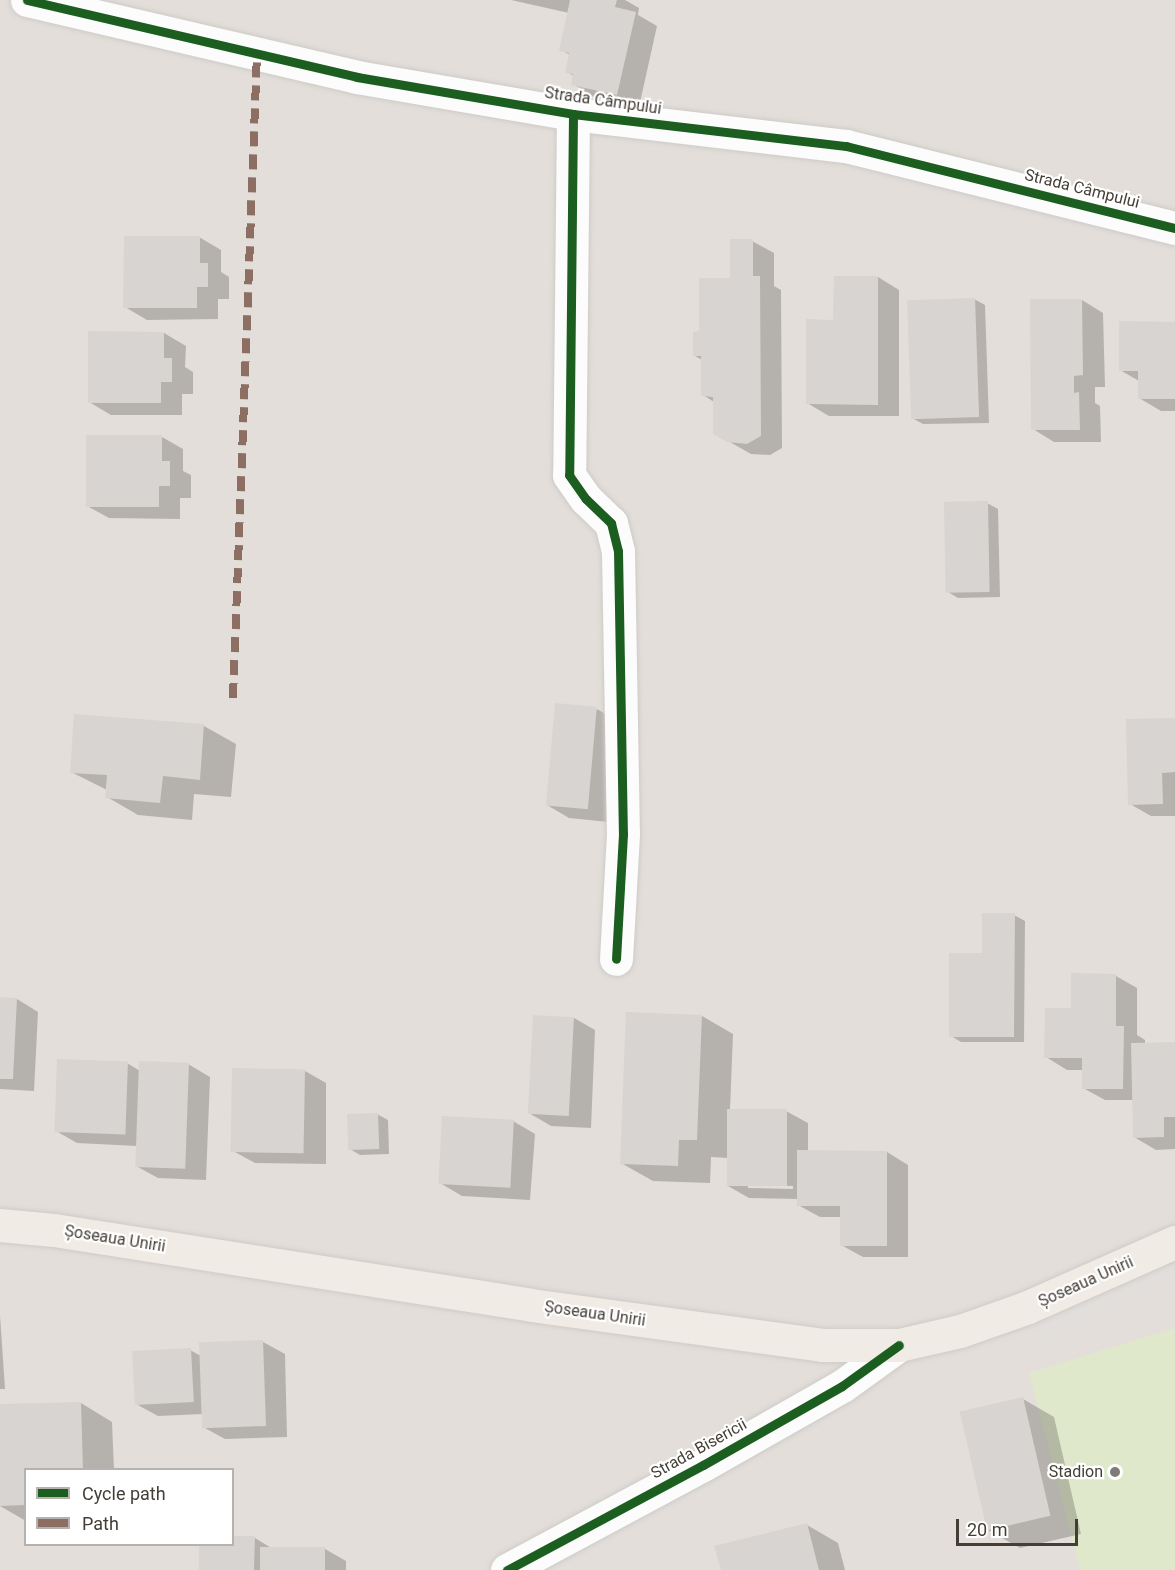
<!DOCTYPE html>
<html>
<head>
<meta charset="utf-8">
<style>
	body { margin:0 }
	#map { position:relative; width:1175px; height:1570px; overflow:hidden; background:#f0edea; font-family:Roboto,sans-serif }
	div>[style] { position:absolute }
	.residential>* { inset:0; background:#e3ded9 }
	.green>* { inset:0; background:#e0e8cc }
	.parking>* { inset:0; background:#e1dedb }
	.shadow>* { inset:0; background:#0003 }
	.building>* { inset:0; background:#d8d4d1; transform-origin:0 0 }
	.roads { filter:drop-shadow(0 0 2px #cecbc8) drop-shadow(0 0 2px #cecbc8) }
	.minor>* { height:33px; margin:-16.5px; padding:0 16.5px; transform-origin:16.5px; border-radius:16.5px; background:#fdfcfc }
	.major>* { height:33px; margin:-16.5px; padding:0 16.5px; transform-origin:16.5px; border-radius:16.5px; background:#f0ebe4 }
	.quiet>* { height:8px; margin-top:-4px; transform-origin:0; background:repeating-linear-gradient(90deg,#8d6e63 0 15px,transparent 0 23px) }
	.cycleway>* { height:9px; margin:-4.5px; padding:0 4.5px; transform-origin:4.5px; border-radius:4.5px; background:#1b5e20 }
	.dots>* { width:16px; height:16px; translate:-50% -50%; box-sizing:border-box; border:3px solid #fff; border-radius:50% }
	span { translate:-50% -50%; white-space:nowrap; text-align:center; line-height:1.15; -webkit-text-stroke:4.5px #fff; paint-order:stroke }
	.street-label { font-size:16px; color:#453e37 }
	.poi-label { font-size:16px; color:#453e37 }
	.right { translate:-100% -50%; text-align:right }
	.legend { position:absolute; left:24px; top:1468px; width:210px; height:78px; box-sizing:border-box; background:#fff; border:2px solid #b5b2af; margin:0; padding:8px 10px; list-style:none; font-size:18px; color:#453e37 }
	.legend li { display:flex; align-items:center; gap:12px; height:30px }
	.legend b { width:30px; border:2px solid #b5b2af }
	.scale { position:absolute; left:956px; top:1519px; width:122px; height:27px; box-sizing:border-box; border:3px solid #453e37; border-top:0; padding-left:8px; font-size:18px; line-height:21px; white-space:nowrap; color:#453e37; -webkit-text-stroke:4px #fff; paint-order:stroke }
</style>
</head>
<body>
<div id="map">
	<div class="residential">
		<i style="clip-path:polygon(evenodd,0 0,1175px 0,1175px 1570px,0 1570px,0 0,26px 1470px,232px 1470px,232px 1544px,26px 1544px,26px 1470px)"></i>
	</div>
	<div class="green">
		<i style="clip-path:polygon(1175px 1328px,1175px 1570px,1080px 1570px,1029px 1373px)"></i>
	</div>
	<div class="parking">
		<i style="clip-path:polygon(1175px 1242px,1175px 1283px,1041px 1344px,1028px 1307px)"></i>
	</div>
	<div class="shadow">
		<i style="clip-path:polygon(511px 0,625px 0,639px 8px,638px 15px,657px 26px,639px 107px,594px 97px,573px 84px,574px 76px,567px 72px,570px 55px,561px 50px,569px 13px)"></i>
		<i style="clip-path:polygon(199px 237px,221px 250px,221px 272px,229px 277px,229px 299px,218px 299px,218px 319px,147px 320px,125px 307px)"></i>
		<i style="clip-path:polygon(752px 241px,774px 253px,774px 286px,781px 290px,782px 448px,770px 455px,751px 454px,714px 433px,714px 402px,703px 395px,702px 360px,695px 356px,700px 333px)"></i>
		<i style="clip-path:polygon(878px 277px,899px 290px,899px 416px,829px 416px,807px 403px,835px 322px)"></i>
		<i style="clip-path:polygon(974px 299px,985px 305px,989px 423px,923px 424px,912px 418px)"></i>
		<i style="clip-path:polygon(1082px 300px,1103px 313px,1105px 387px,1095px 387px,1095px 403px,1100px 406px,1101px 442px,1054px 442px,1033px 429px)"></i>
		<i style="clip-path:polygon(1175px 323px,1175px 411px,1161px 411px,1139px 398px,1139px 381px,1120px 370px)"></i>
		<i style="clip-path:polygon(164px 333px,186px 346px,185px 367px,193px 372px,193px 394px,182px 394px,182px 415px,111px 415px,89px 402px)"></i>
		<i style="clip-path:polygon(162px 437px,183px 449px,183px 471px,191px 475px,191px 498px,180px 498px,180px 519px,109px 518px,87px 506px)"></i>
		<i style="clip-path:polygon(987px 503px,998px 509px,1000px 597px,958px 598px,948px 592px)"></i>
		<i style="clip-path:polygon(597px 709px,618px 721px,609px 822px,569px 818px,547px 805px)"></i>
		<i style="clip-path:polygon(76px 716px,204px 726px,236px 744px,231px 797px,194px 794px,192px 820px,138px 815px,107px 797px,107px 790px,71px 772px)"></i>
		<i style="clip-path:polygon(1175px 719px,1175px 816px,1151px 816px,1130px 804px)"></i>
		<i style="clip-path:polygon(1014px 915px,1025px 921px,1024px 1042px,961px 1042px,951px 1036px,983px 954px)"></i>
		<i style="clip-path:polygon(1116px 976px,1137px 988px,1137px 1035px,1145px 1040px,1145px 1044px,1175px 1043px,1175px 1149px,1156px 1150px,1134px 1137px,1134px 1100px,1105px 1100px,1083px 1088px,1084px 1070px,1067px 1070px,1046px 1057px,1072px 1010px)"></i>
		<i style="clip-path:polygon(0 999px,17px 999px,38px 1012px,34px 1091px,0 1089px)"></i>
		<i style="clip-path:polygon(evenodd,702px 1016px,733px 1034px,730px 1110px,786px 1111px,808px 1123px,808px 1151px,887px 1152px,908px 1165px,908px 1257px,863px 1257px,841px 1245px,841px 1217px,820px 1217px,798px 1205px,798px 1199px,749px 1198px,728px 1186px,728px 1158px,711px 1157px,710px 1183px,653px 1181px,621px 1163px,702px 1016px,748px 1185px,793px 1186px,793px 1189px,748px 1188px,748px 1185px)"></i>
		<i style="clip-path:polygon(574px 1018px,595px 1030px,591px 1128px,551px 1126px,529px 1113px)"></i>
		<i style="clip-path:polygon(127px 1063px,140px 1071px,188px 1064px,210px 1077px,206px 1180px,158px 1178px,136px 1166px,137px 1146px,77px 1143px,56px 1131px)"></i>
		<i style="clip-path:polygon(305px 1071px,326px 1083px,326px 1164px,255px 1163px,233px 1151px)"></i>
		<i style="clip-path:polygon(377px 1114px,388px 1120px,389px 1154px,360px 1155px,350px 1149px)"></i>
		<i style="clip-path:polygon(513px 1121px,535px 1134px,530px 1200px,462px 1196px,440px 1183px)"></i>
		<i style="clip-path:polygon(0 1315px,5px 1389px,0 1389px)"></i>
		<i style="clip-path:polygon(263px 1342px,285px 1354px,287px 1437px,225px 1439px,203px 1427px,203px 1414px,158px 1416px,136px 1404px,190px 1350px,201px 1356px)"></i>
		<i style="clip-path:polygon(1023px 1399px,1054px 1417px,1081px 1534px,1020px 1548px,988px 1530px)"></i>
		<i style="clip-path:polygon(81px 1403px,112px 1422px,114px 1470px,26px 1470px,26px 1521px,0 1506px,0 1406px)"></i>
		<i style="clip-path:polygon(807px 1525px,838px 1543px,845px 1570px,722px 1570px)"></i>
		<i style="clip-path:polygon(255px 1538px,273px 1549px,325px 1549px,346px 1561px,346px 1570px,200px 1570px,232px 1544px)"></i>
	</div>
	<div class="building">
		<i style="clip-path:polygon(570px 0,617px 0,615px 7px,636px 12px,617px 95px,571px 85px,573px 74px,565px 73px,569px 53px,559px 51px)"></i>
		<i style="clip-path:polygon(124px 236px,200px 236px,200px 263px,208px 263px,208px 287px,197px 287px,197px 308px,123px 308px)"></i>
		<i style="clip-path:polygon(730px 239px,753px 239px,753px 276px,760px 276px,761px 436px,747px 444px,727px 442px,713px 434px,713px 397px,701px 396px,701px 356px,693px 356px,693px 332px,699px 331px,699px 278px,730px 278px)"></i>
		<i style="clip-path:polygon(834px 276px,878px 276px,878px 405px,806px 404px,806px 319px,833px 320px)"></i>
		<i style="left:975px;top:298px;width:119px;height:68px;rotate:88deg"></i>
		<i style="clip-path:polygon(1030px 299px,1082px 299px,1083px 375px,1074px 376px,1074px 393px,1079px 392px,1080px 430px,1031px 430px)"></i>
		<i style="clip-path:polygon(1119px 321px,1175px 322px,1175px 399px,1138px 399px,1138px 371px,1119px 371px)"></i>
		<i style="clip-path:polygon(88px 331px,164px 332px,164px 358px,172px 358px,172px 382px,161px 382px,161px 403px,88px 403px)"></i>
		<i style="clip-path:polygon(86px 435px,162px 435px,162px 461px,170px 461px,170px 486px,159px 486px,159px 507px,86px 507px)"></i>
		<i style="left:988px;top:501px;width:91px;height:44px;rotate:89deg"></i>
		<i style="left:555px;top:703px;width:42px;height:103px;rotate:5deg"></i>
		<i style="clip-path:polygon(74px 714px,204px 724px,200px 780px,163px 776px,160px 803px,105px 798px,107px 775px,70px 773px)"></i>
		<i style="clip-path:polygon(1175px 718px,1175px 772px,1162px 773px,1163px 804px,1128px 805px,1126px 719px)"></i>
		<i style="clip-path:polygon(982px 913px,1015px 913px,1014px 1037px,949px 1037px,949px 953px,982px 953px)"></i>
		<i style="clip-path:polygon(1071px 973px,1116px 974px,1116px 1026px,1124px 1026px,1123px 1089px,1082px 1089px,1082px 1058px,1044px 1058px,1045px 1008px,1071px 1008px)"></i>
		<i style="clip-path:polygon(0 997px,17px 998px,13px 1079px,0 1079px)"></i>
		<i style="clip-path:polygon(626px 1012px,702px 1015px,697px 1140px,679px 1140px,678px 1166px,620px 1164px)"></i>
		<i style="left:533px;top:1015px;width:41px;height:99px;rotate:3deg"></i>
		<i style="clip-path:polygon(1175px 1042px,1175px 1117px,1164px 1117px,1164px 1137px,1133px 1138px,1131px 1043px)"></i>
		<i style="left:57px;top:1059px;width:71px;height:73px;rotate:2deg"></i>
		<i style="left:139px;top:1061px;width:50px;height:106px;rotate:2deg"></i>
		<i style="left:232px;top:1068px;width:73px;height:84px;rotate:1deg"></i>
		<i style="left:727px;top:1109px;width:60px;height:77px"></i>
		<i style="left:378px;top:1113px;width:36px;height:31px;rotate:88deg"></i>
		<i style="left:442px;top:1116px;width:72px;height:68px;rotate:3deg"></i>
		<i style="clip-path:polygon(797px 1150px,887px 1151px,887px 1246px,840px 1246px,840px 1206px,797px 1206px)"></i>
		<i style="left:263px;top:1340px;width:86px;height:64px;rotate:88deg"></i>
		<i style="left:191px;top:1348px;width:54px;height:59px;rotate:87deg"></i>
		<i style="left:1023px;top:1397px;width:122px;height:65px;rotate:77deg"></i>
		<i style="clip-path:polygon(81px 1402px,83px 1470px,26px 1470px,26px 1505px,0 1506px,0 1404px)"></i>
		<i style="clip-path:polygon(807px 1523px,819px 1570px,721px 1570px,714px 1546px)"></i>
		<i style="clip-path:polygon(232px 1536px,255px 1536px,254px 1570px,199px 1570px,199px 1544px,232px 1544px)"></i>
		<i style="left:260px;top:1547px;width:65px;height:23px"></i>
	</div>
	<div class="roads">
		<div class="minor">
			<i style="left:27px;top:0;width:339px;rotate:13.1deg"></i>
			<i style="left:357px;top:77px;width:219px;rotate:9.7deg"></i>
			<i style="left:573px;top:114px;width:275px;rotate:6.7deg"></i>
			<i style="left:846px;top:146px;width:339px;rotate:14deg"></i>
			<i style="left:573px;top:114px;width:361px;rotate:90.6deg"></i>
			<i style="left:569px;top:475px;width:29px;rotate:55deg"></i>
			<i style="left:586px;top:499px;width:35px;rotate:44deg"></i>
			<i style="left:611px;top:523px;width:29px;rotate:76deg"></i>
			<i style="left:618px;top:551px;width:283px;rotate:89deg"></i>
			<i style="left:623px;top:834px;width:125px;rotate:93.2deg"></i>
			<i style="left:507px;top:1570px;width:222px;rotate:-28.2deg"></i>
			<i style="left:703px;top:1465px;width:160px;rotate:-29.6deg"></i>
			<i style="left:842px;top:1386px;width:70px;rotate:-35.7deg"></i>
		</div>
		<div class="major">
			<i style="left:0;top:1225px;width:54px;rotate:5.3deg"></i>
			<i style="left:54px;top:1230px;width:483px;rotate:8.9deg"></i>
			<i style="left:531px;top:1305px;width:294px;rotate:7.8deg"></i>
			<i style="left:822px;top:1345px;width:77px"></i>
			<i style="left:899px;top:1345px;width:63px;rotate:-12.9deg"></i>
			<i style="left:960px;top:1331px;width:72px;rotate:-19.4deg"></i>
			<i style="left:1028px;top:1307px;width:161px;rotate:-23.9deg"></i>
		</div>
	</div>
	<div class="quiet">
		<i style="left:233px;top:698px;width:644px;rotate:-87.87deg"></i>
	</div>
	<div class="cycleway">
		<i style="left:27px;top:0;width:339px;rotate:13.1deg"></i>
		<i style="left:357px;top:77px;width:219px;rotate:9.7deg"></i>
		<i style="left:573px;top:114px;width:275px;rotate:6.7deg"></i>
		<i style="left:846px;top:146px;width:339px;rotate:14deg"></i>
		<i style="left:573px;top:114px;width:361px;rotate:90.6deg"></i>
		<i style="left:569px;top:475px;width:29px;rotate:55deg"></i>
		<i style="left:586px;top:499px;width:35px;rotate:44deg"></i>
		<i style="left:611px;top:523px;width:29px;rotate:76deg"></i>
		<i style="left:618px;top:551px;width:283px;rotate:89deg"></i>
		<i style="left:623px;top:834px;width:125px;rotate:93.2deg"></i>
		<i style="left:507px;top:1570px;width:222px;rotate:-28.2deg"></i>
		<i style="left:703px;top:1465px;width:160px;rotate:-29.6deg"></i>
		<i style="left:842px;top:1386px;width:70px;rotate:-35.7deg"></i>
	</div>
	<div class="dots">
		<i style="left:1115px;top:1472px;background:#817b76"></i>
	</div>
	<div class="street-label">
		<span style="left:603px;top:101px;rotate:8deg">Strada Câmpului</span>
		<span style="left:1082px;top:189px;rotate:14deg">Strada Câmpului</span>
		<span style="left:115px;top:1239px;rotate:9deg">Șoseaua Unirii</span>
		<span style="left:1086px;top:1282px;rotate:-24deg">Șoseaua Unirii</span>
		<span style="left:595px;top:1314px;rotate:8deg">Șoseaua Unirii</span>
		<span style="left:699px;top:1449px;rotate:-29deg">Strada Bisericii</span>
	</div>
	<div class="poi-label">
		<span class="right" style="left:1103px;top:1472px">Stadion</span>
	</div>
	<ul class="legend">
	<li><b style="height:8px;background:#1b5e20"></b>Cycle path</li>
	<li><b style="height:8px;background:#8d6e63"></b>Path</li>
	</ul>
	<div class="scale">20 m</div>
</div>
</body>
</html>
